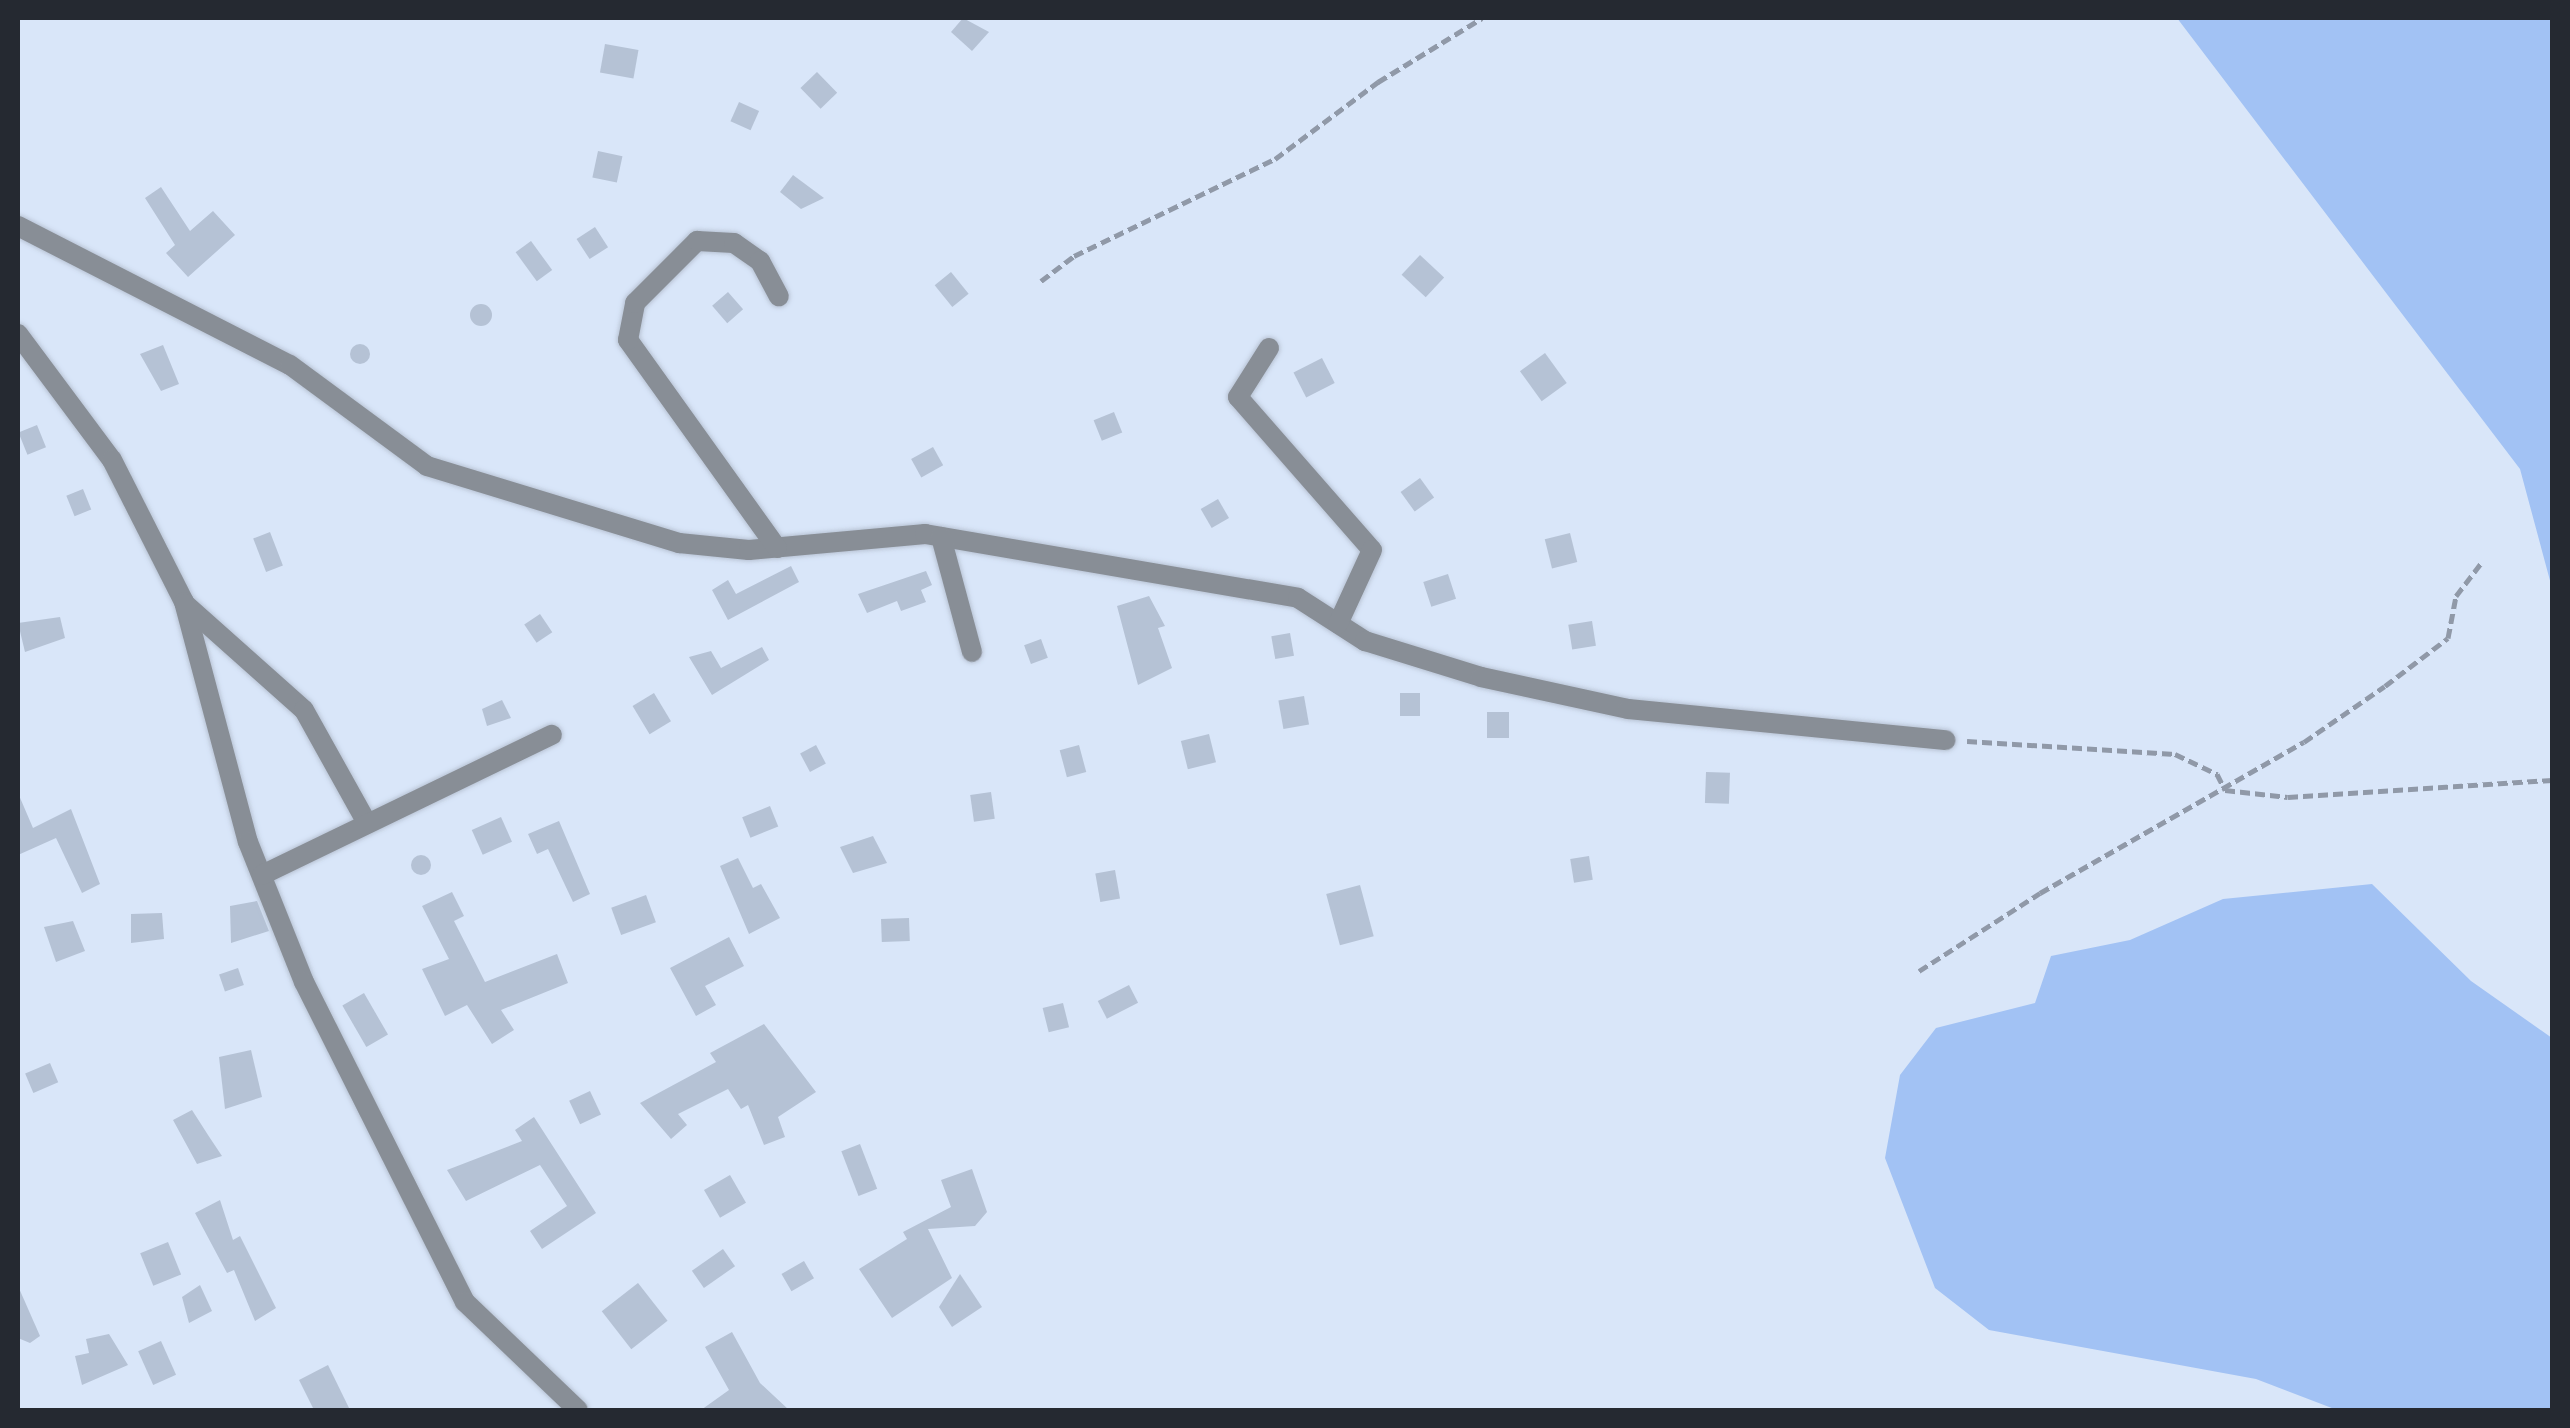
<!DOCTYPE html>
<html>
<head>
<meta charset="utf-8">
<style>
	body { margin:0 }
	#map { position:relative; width:2570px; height:1428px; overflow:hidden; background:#d9e6f9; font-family:Mulish,sans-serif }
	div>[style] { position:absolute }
	.green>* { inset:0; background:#a2c2f4 }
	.building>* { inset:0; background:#b5c2d5; transform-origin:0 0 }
	.round { border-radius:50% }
	.path>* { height:5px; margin-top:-2.5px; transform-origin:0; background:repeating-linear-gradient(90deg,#9099a8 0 10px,transparent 0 15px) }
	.roads { filter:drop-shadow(0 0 2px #b9c4d5) drop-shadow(0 0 2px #b9c4d5) }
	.minor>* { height:20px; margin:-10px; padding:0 10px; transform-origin:10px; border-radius:10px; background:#888e96 }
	span { translate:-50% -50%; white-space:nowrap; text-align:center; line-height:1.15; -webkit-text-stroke:10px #ebf3fe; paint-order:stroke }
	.frame { position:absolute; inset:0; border:20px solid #252931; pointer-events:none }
</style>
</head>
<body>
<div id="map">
	<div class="green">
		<i style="clip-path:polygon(2177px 18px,2552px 18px,2552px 588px,2520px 469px)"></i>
		<i style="clip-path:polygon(2372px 884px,2471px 981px,2552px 1038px,2552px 1408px,2337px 1410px,2256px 1379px,1989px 1330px,1935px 1288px,1885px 1158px,1900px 1075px,1936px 1028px,2035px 1003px,2051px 956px,2130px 940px,2223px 899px)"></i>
	</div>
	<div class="building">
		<i style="clip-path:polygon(963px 18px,989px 32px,972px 51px,951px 32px)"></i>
		<i style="left:605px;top:44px;width:34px;height:29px;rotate:10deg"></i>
		<i style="left:817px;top:72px;width:29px;height:23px;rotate:46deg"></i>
		<i style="left:739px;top:102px;width:22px;height:21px;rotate:24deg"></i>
		<i style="left:598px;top:151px;width:25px;height:27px;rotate:12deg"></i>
		<i style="clip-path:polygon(793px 175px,824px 198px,801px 209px,780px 192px)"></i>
		<i style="clip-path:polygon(161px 187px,190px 231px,213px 211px,235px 235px,188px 277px,166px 253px,175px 245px,145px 198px)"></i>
		<i style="left:595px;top:227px;width:24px;height:22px;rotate:57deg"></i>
		<i style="left:531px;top:241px;width:36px;height:19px;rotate:54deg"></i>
		<i style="left:1420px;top:255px;width:33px;height:27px;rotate:43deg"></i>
		<i style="left:951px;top:272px;width:28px;height:21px;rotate:51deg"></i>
		<i style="left:728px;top:292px;width:23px;height:21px;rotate:49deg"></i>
		<i class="round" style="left:470px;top:304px;width:22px;height:22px"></i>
		<i class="round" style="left:350px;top:344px;width:20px;height:20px"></i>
		<i style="clip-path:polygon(163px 345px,179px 384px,161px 391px,140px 354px)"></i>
		<i style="left:1545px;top:353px;width:37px;height:31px;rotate:54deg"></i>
		<i style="left:1322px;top:358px;width:28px;height:32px;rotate:63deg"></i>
		<i style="left:1114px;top:412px;width:22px;height:22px;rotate:68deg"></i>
		<i style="left:37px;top:425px;width:24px;height:20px;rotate:68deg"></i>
		<i style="left:933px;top:447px;width:21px;height:25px;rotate:61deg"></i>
		<i style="left:1420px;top:478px;width:24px;height:24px;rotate:54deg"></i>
		<i style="left:83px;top:489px;width:22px;height:18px;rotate:68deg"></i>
		<i style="left:1218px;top:499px;width:22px;height:20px;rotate:60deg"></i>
		<i style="left:270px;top:532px;width:36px;height:18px;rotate:69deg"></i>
		<i style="left:1570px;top:533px;width:30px;height:26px;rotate:76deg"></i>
		<i style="clip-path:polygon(791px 566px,799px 582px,728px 620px,712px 590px,728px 580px,736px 594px)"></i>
		<i style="clip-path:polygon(926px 571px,932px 585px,921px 590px,926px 602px,901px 611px,897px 601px,867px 613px,858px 594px)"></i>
		<i style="left:1448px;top:574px;width:26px;height:26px;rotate:72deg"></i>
		<i style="clip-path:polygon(1149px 596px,1165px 626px,1158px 628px,1172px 668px,1138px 685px,1117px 606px)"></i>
		<i style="left:540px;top:614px;width:22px;height:19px;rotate:56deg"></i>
		<i style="clip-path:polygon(60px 617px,65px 638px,25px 652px,18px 623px)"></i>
		<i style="left:1592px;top:621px;width:25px;height:24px;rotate:81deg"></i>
		<i style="left:1290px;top:633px;width:23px;height:19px;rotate:80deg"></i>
		<i style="left:1041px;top:639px;width:20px;height:18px;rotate:70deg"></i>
		<i style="clip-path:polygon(762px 647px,769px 660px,712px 695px,689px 657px,711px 651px,721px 668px)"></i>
		<i style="left:654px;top:693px;width:33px;height:25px;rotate:59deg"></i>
		<i style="left:1420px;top:693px;width:23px;height:20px;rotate:90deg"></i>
		<i style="left:1304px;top:696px;width:29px;height:26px;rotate:80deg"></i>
		<i style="clip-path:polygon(502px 700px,511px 718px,487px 726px,482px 709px)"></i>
		<i style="left:1487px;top:712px;width:22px;height:26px"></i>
		<i style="left:1209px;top:734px;width:29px;height:29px;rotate:76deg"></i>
		<i style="left:816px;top:745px;width:21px;height:18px;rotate:62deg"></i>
		<i style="left:1079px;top:745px;width:28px;height:20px;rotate:75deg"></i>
		<i style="left:1706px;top:772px;width:24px;height:31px;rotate:2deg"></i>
		<i style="left:991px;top:792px;width:27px;height:21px;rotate:82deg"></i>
		<i style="clip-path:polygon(18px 793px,33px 828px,71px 809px,100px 884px,82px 893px,56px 838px,18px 855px)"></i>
		<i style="left:770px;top:806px;width:22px;height:30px;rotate:68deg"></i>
		<i style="left:501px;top:817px;width:27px;height:32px;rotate:66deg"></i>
		<i style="clip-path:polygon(559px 821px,590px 894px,573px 902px,548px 849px,537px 854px,528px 834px)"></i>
		<i style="clip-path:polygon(873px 836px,887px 863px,853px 873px,840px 847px)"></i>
		<i class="round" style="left:411px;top:855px;width:20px;height:20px"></i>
		<i style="left:1589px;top:856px;width:24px;height:19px;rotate:81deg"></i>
		<i style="clip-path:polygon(738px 858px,753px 888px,761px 884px,780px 918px,749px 934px,720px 866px)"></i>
		<i style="left:1115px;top:870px;width:29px;height:20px;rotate:80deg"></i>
		<i style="left:1360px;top:885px;width:53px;height:35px;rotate:75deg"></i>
		<i style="clip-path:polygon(452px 892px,464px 916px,454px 921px,485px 982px,557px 954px,568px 983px,501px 1010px,514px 1030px,492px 1044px,467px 1005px,445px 1016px,422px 969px,449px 959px,422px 906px)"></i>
		<i style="left:646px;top:895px;width:29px;height:37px;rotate:70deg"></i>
		<i style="clip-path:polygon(257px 901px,269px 931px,231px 943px,230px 906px)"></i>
		<i style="clip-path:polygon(162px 913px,164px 939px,131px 943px,131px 914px)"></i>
		<i style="left:909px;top:918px;width:23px;height:28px;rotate:88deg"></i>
		<i style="clip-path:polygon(73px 921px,85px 951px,56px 962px,44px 927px)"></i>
		<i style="clip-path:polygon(729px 937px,744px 966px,705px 986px,716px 1005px,696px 1016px,670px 968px)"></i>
		<i style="left:238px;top:968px;width:18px;height:20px;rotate:71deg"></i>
		<i style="left:1129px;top:985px;width:20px;height:35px;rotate:63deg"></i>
		<i style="left:364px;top:993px;width:48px;height:25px;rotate:60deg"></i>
		<i style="left:1063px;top:1003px;width:25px;height:21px;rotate:76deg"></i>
		<i style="clip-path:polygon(764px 1024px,816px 1092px,778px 1117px,785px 1137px,764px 1145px,748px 1105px,741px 1109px,728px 1089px,678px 1114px,687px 1125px,671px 1139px,640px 1103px,716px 1062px,710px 1053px)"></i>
		<i style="clip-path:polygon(251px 1050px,262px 1097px,225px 1109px,219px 1057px)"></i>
		<i style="left:50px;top:1063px;width:21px;height:27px;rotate:67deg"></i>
		<i style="left:590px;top:1091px;width:26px;height:23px;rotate:65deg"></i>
		<i style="clip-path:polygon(192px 1110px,208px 1135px,222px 1156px,197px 1164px,173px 1120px)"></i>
		<i style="clip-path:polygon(534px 1117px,596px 1213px,542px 1249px,530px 1231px,567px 1206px,540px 1165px,466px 1201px,447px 1170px,522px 1141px,515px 1130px)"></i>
		<i style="left:860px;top:1144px;width:48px;height:20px;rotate:69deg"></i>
		<i style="clip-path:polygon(972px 1169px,987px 1212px,975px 1226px,928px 1229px,952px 1278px,892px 1318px,859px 1269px,907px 1239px,903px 1232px,951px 1207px,941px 1180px)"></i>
		<i style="left:730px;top:1175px;width:32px;height:30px;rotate:60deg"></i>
		<i style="clip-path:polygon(220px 1200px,233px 1240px,240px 1236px,276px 1308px,255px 1321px,234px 1270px,227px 1273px,195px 1213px)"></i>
		<i style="left:168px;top:1242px;width:35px;height:30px;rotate:68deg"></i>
		<i style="left:723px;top:1249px;width:21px;height:38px;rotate:55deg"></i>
		<i style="left:804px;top:1261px;width:20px;height:26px;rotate:60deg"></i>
		<i style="clip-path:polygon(960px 1274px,982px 1307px,952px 1327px,939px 1307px)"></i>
		<i style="left:638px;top:1283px;width:48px;height:46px;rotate:52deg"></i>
		<i style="clip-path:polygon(200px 1285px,212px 1311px,189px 1323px,182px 1297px)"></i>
		<i style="clip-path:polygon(18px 1286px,40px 1336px,30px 1343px,18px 1338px)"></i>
		<i style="clip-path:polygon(732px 1332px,760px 1383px,789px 1410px,701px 1410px,729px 1390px,705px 1347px)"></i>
		<i style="clip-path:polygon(109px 1334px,128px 1365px,82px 1385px,75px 1356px,89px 1353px,86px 1339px)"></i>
		<i style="left:161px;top:1341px;width:37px;height:25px;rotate:66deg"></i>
		<i style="clip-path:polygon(328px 1365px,350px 1410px,314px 1410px,299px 1380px)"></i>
	</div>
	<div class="path">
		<i style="left:1041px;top:281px;width:41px;rotate:-37.1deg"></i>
		<i style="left:1074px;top:256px;width:223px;rotate:-25.8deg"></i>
		<i style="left:1275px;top:159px;width:129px;rotate:-36.8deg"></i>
		<i style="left:1378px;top:82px;width:122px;rotate:-31.6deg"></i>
		<i style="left:1967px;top:741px;width:208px;rotate:3.6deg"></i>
		<i style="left:2175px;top:754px;width:47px;rotate:25.5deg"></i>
		<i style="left:2217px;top:774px;width:18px;rotate:63deg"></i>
		<i style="left:2225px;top:790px;width:63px;rotate:6.3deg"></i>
		<i style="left:2288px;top:797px;width:265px;rotate:-3.7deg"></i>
		<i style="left:1919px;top:971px;width:144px;rotate:-32.8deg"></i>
		<i style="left:2040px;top:893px;width:304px;rotate:-29.8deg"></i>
		<i style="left:2304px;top:742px;width:98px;rotate:-34.7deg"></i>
		<i style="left:2385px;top:686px;width:79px;rotate:-37.3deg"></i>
		<i style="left:2448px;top:638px;width:43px;rotate:-79.2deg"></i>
		<i style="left:2456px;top:596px;width:43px;rotate:-52.6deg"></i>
	</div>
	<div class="roads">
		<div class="minor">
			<i style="left:18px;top:226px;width:305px;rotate:27.1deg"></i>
			<i style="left:290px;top:365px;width:170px;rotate:36.4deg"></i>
			<i style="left:427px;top:466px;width:264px;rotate:17deg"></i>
			<i style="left:679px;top:543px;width:70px;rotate:5.7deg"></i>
			<i style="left:749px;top:550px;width:177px;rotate:-5.2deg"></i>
			<i style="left:925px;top:534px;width:378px;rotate:9.7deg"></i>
			<i style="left:1298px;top:598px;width:80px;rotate:32.7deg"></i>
			<i style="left:1365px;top:641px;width:121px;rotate:17.2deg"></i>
			<i style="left:1481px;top:677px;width:150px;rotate:12.3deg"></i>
			<i style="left:1628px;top:709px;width:319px;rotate:5.6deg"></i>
			<i style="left:18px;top:334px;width:157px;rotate:53.3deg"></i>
			<i style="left:112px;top:460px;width:159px;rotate:63.1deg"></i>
			<i style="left:184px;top:602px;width:248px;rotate:75.1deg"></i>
			<i style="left:248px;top:842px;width:151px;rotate:68.2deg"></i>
			<i style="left:304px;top:982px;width:358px;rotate:63.3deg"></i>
			<i style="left:465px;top:1302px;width:156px;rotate:43.7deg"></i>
			<i style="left:1269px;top:348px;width:58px;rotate:122.3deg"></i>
			<i style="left:1238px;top:397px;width:203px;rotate:48.8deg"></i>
			<i style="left:1372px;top:550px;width:81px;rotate:114.7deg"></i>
			<i style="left:941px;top:537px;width:119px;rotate:74.9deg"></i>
			<i style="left:777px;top:548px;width:256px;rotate:-125.6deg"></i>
			<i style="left:628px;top:340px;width:38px;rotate:-79deg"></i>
			<i style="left:635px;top:303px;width:88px;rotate:-45deg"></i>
			<i style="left:697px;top:241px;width:37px;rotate:3deg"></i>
			<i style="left:734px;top:243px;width:32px;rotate:35deg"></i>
			<i style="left:760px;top:261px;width:40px;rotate:62deg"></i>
			<i style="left:185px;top:604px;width:159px;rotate:41.7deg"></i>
			<i style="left:304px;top:710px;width:129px;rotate:60.9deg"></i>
			<i style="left:262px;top:875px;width:322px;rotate:-25.8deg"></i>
		</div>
	</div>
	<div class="frame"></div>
</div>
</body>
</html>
